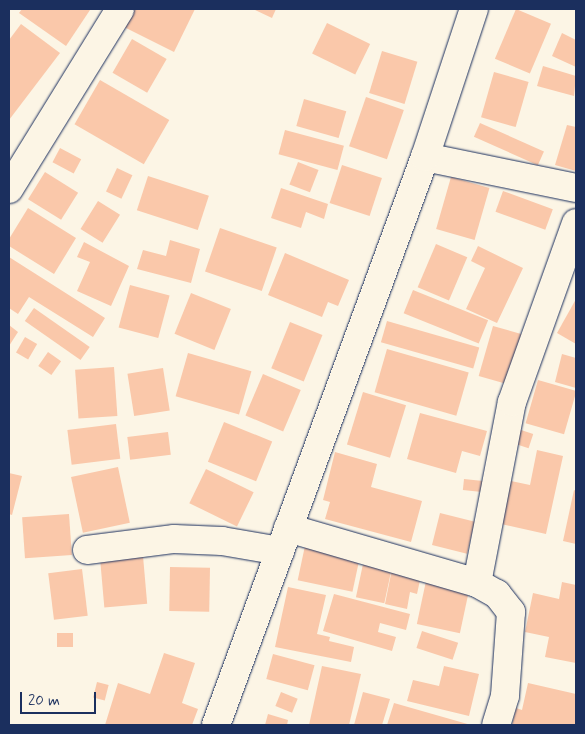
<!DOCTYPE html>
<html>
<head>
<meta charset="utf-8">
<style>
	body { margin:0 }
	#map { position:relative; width:585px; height:734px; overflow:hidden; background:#fcf5e5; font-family:Mynerve,sans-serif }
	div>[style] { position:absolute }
	.building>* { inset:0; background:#fac8aa; transform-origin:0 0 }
	.roads { filter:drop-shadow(0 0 1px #1b2f5e) drop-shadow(0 0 1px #1b2f5e) }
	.minor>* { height:28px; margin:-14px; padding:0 14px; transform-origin:14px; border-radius:14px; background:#fcf5e5 }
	span { translate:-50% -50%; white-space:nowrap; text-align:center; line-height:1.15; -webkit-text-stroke:4.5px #fcf5e5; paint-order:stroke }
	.frame { position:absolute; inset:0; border:10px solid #1b2f5e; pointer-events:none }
	.scale { position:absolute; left:20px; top:692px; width:76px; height:22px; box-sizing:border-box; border:2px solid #1b2f5e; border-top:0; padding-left:6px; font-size:15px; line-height:18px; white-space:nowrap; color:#1b2f5e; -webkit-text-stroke:4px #fcf5e5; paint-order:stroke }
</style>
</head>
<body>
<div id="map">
	<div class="building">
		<i style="clip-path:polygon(22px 9px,89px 9px,90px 10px,66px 46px,19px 13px)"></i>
		<i style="clip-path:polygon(131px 9px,195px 9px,174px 52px,122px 26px)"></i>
		<i style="clip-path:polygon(253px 9px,276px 9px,272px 18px)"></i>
		<i style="left:516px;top:9px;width:38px;height:54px;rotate:23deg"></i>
		<i style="left:327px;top:23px;width:48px;height:34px;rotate:26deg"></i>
		<i style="clip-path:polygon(21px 24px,60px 53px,9px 120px,9px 40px)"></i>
		<i style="clip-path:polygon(562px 33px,576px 40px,576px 67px,552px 56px)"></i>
		<i style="left:132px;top:39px;width:40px;height:39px;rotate:30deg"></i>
		<i style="left:382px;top:51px;width:37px;height:44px;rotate:17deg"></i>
		<i style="clip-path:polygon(543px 66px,576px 76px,574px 96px,537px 86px)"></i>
		<i style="left:494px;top:72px;width:36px;height:47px;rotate:16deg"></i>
		<i style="left:100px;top:80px;width:80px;height:51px;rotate:30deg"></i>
		<i style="left:366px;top:97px;width:40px;height:52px;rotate:19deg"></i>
		<i style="left:304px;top:99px;width:44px;height:28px;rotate:16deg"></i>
		<i style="left:480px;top:123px;width:70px;height:15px;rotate:24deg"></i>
		<i style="clip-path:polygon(567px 125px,576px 127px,576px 171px,555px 165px)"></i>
		<i style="left:285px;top:130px;width:61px;height:25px;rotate:15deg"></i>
		<i style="left:60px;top:148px;width:24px;height:16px;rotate:28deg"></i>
		<i style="left:298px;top:162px;width:22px;height:24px;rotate:21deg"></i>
		<i style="left:342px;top:165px;width:42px;height:40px;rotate:18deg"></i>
		<i style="left:117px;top:168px;width:17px;height:26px;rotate:25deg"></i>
		<i style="left:45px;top:172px;width:39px;height:32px;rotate:32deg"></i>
		<i style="left:148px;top:176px;width:64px;height:36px;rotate:18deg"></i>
		<i style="left:451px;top:177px;width:40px;height:54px;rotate:16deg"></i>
		<i style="clip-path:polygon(281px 188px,328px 204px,324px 219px,306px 212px,301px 228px,271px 218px)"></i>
		<i style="left:503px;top:191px;width:53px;height:22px;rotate:20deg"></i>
		<i style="left:98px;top:201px;width:26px;height:33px;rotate:32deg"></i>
		<i style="clip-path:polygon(28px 208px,76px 238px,54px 274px,9px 246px,9px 239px)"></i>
		<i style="left:220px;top:228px;width:60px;height:46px;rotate:19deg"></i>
		<i style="clip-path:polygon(170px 240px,200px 249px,191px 283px,137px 269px,143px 250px,166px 256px)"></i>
		<i style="clip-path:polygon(84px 242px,129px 266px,111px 306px,77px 291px,90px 262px,77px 257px)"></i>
		<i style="left:436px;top:244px;width:34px;height:47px;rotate:23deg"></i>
		<i style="clip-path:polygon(478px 246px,523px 268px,497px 323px,466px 309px,485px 268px,471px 261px)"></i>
		<i style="clip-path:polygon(285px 253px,349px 280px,338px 306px,328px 302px,322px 317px,268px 295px)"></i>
		<i style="clip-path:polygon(9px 257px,105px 318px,93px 337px,29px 297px,18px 314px,9px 308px)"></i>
		<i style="left:130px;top:285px;width:41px;height:44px;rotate:15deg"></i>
		<i style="left:413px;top:290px;width:81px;height:25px;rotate:22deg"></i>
		<i style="left:191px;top:293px;width:43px;height:44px;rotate:22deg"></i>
		<i style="clip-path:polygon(576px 299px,576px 344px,557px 333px)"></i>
		<i style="left:34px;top:308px;width:68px;height:16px;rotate:35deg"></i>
		<i style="left:387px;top:321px;width:96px;height:22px;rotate:16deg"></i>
		<i style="left:290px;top:322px;width:35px;height:50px;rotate:22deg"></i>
		<i style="clip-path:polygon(9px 325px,18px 332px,9px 346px)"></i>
		<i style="left:493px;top:326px;width:32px;height:52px;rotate:16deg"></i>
		<i style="left:25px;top:337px;width:14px;height:18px;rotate:30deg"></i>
		<i style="left:387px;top:349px;width:85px;height:45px;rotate:16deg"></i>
		<i style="left:48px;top:352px;width:16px;height:17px;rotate:35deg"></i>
		<i style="left:188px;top:353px;width:66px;height:45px;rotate:16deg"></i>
		<i style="clip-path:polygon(562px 354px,576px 358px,576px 388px,555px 382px)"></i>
		<i style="left:114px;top:367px;width:49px;height:39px;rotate:86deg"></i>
		<i style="left:163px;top:368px;width:43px;height:36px;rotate:81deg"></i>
		<i style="left:263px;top:374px;width:41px;height:45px;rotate:23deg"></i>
		<i style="left:538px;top:380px;width:40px;height:45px;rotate:16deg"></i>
		<i style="left:363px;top:392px;width:45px;height:55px;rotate:17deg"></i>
		<i style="clip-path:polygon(420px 413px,487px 431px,480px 456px,462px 451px,456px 473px,407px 459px)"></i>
		<i style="left:224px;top:422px;width:52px;height:43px;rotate:22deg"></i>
		<i style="left:116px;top:424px;width:35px;height:49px;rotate:83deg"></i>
		<i style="left:518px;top:429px;width:16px;height:15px;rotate:18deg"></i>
		<i style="left:168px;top:432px;width:23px;height:41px;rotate:83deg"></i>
		<i style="clip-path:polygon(537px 450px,563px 456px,546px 534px,501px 524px,511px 481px,530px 485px)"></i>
		<i style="clip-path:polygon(335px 452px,377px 464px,371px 487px,422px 501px,411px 542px,325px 519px,330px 502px,323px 500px)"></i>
		<i style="left:118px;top:467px;width:57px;height:48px;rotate:78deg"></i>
		<i style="left:206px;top:469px;width:53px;height:38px;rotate:26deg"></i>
		<i style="clip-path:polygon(9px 473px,22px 476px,12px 515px,9px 514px)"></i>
		<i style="left:464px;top:479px;width:19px;height:11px;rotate:6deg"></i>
		<i style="clip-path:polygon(574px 490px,576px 491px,576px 544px,563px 541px)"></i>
		<i style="left:440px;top:513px;width:36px;height:33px;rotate:14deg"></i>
		<i style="left:69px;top:514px;width:41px;height:47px;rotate:86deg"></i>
		<i style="left:306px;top:541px;width:56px;height:40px;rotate:12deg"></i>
		<i style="left:143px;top:556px;width:48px;height:43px;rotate:85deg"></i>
		<i style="left:363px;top:564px;width:29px;height:34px;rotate:12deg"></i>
		<i style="clip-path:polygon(393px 564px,422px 571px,417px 594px,410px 592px,407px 609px,385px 604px)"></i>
		<i style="left:170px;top:567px;width:40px;height:44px;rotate:1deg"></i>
		<i style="left:82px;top:569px;width:47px;height:34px;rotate:83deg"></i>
		<i style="left:426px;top:581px;width:44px;height:44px;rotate:12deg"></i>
		<i style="clip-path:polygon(562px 582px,576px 585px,576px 663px,545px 657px,549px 637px,525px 632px,533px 593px,559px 599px)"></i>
		<i style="clip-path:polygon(288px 587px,326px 595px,317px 634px,330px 637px,329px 641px,354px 647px,351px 662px,275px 647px)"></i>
		<i style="clip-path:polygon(334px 594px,410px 614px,406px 630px,380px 623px,378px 632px,396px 637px,392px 651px,323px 631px)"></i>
		<i style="left:422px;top:631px;width:38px;height:18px;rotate:18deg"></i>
		<i style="left:57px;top:633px;width:16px;height:14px"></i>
		<i style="clip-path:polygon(164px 653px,195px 663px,182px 703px,198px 709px,192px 725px,105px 725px,118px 683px,150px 694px)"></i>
		<i style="left:273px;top:654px;width:43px;height:26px;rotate:15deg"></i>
		<i style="clip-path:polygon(322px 666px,361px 674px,349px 725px,309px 725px)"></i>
		<i style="clip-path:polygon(444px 666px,479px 674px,469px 716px,407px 701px,413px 680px,439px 686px)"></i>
		<i style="left:97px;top:682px;width:12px;height:16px;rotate:14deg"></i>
		<i style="clip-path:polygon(528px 683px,576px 694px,576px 725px,512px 725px,516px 708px,522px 710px)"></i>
		<i style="left:281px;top:692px;width:18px;height:15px;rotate:22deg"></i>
		<i style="clip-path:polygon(363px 692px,390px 699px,382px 725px,354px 725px)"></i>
		<i style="clip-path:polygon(394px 703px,471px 725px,387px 725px)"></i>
		<i style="clip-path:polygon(268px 714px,288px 720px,287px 725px,265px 725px)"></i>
	</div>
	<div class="roads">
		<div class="minor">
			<i style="left:425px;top:157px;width:154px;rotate:11.6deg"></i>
			<i style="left:9px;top:189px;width:211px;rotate:-58.3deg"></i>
			<i style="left:288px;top:528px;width:197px;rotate:16.2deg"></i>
			<i style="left:477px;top:583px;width:23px;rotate:29deg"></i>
			<i style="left:497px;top:594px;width:23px;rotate:52deg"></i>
			<i style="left:511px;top:612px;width:84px;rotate:94.1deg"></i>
			<i style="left:505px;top:696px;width:30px;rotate:107deg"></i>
			<i style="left:87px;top:550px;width:88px;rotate:-7.2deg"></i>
			<i style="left:174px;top:539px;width:48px;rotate:2.4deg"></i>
			<i style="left:222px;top:541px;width:59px;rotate:9.8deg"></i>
			<i style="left:477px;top:583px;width:184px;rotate:-79.1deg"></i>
			<i style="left:512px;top:402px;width:190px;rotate:-70.3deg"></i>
			<i style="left:216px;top:725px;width:605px;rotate:-69.8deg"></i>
			<i style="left:425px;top:157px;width:156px;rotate:-71.7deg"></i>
		</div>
	</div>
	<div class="frame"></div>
	<div class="scale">20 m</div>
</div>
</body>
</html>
